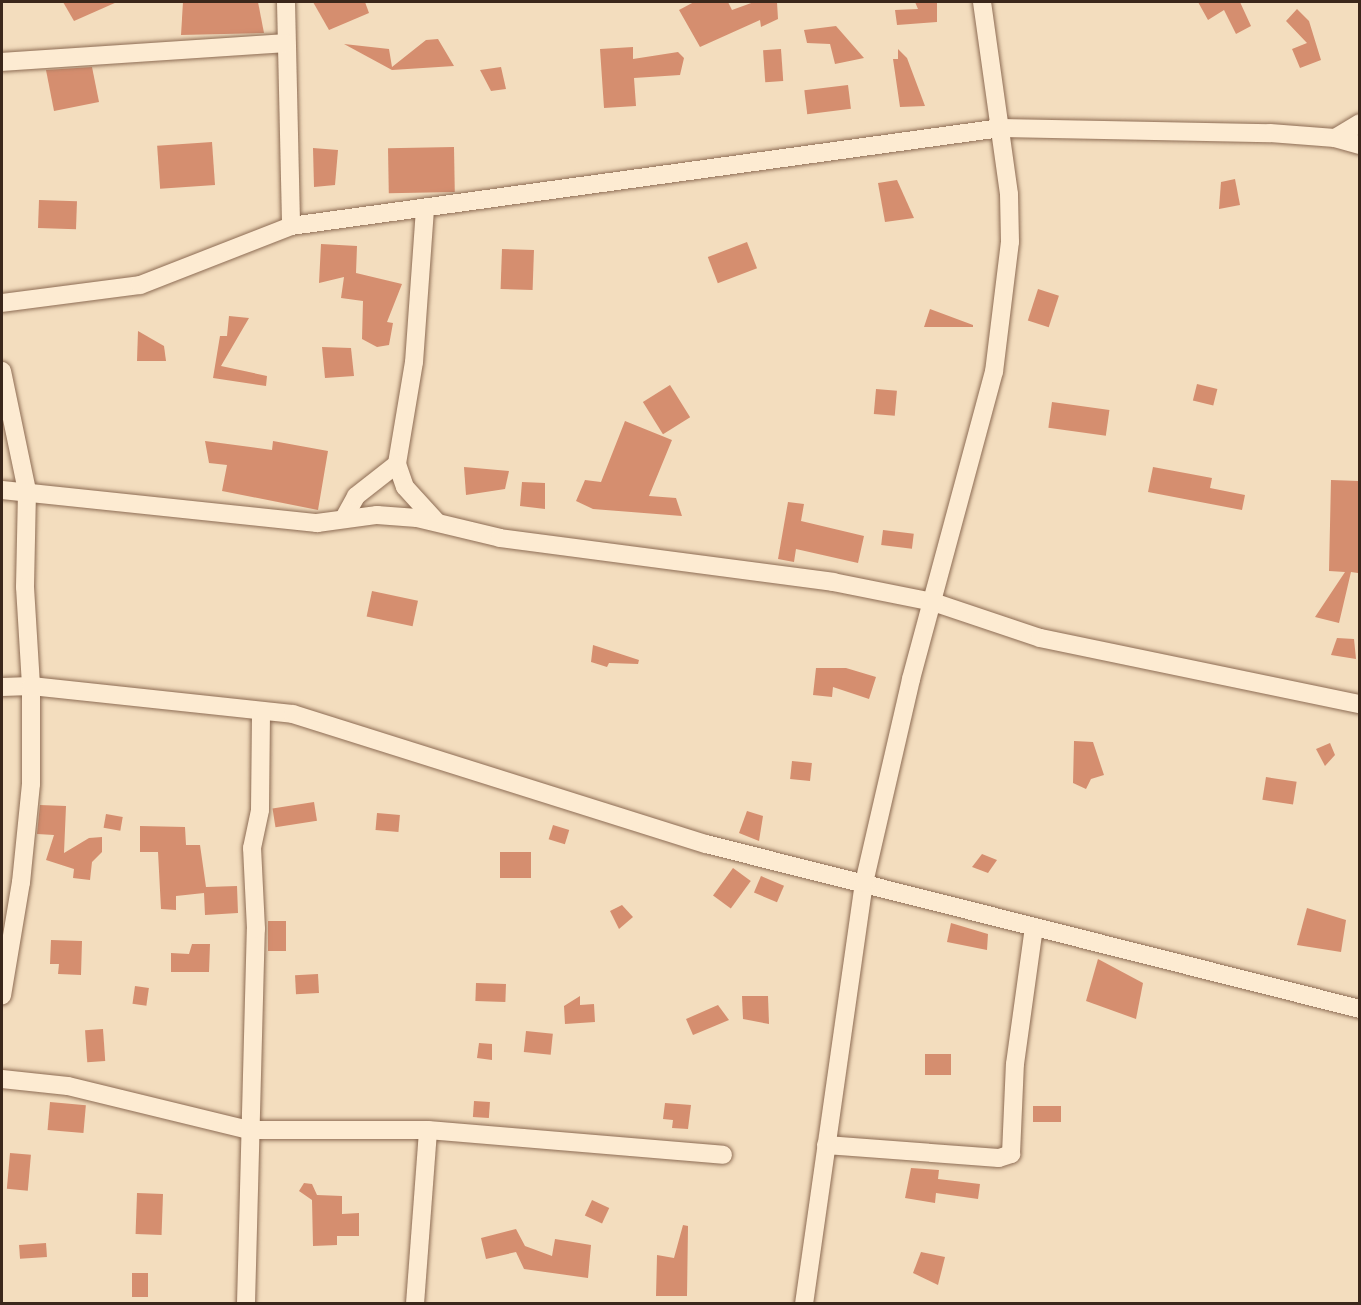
<!DOCTYPE html>
<html>
<head>
<meta charset="utf-8">
<style>
	body { margin:0 }
	#map { position:relative; width:1361px; height:1305px; overflow:hidden; background:#f3ddbe; font-family:"Source Serif 4",serif }
	div>[style] { position:absolute }
	.building>* { inset:0; background:#d58e6f; transform-origin:0 0 }
	.roads { filter:drop-shadow(0 0 2px #8d6c54) drop-shadow(0 0 2px #8d6c54) }
	.street>* { height:18px; margin:-9px; padding:0 9px; transform-origin:9px; border-radius:9px; background:#fdebd2 }
	span { translate:-50% -50%; white-space:nowrap; text-align:center; line-height:1.15; -webkit-text-stroke:4.5px #f9e8ce; paint-order:stroke }
	.frame { position:absolute; inset:0; border:3px solid #3b271b; pointer-events:none }
</style>
</head>
<body>
<div id="map">
	<div class="building">
		<i style="clip-path:polygon(63px 2px,117px 2px,74px 21px)"></i>
		<i style="clip-path:polygon(183px 2px,258px 2px,264px 33px,181px 35px)"></i>
		<i style="clip-path:polygon(313px 2px,365px 2px,369px 13px,329px 30px)"></i>
		<i style="clip-path:polygon(694px 2px,728px 2px,732px 10px,754px 2px,777px 2px,778px 19px,761px 27px,760px 20px,700px 47px,679px 10px)"></i>
		<i style="clip-path:polygon(915px 2px,937px 2px,937px 22px,897px 25px,895px 10px,918px 9px)"></i>
		<i style="clip-path:polygon(1198px 2px,1240px 2px,1251px 26px,1236px 34px,1224px 10px,1208px 20px)"></i>
		<i style="clip-path:polygon(1297px 9px,1309px 21px,1321px 60px,1300px 68px,1292px 49px,1307px 43px,1286px 21px)"></i>
		<i style="clip-path:polygon(836px 26px,864px 58px,835px 64px,830px 44px,807px 43px,804px 30px)"></i>
		<i style="clip-path:polygon(438px 39px,454px 66px,392px 70px,344px 44px,389px 49px,392px 67px,426px 40px)"></i>
		<i style="clip-path:polygon(633px 47px,633px 59px,678px 52px,684px 58px,680px 75px,634px 78px,636px 106px,604px 108px,600px 49px)"></i>
		<i style="left:781px;top:49px;width:32px;height:18px;rotate:86deg"></i>
		<i style="clip-path:polygon(898px 49px,907px 58px,925px 106px,900px 107px,893px 59px,898px 59px)"></i>
		<i style="clip-path:polygon(92px 67px,99px 102px,54px 111px,46px 70px)"></i>
		<i style="clip-path:polygon(501px 67px,506px 89px,491px 91px,480px 70px)"></i>
		<i style="left:848px;top:85px;width:24px;height:44px;rotate:83deg"></i>
		<i style="left:212px;top:142px;width:43px;height:55px;rotate:86deg"></i>
		<i style="left:454px;top:147px;width:45px;height:66px;rotate:89deg"></i>
		<i style="clip-path:polygon(313px 148px,338px 150px,335px 185px,314px 187px)"></i>
		<i style="clip-path:polygon(1235px 179px,1240px 205px,1219px 209px,1221px 182px)"></i>
		<i style="clip-path:polygon(897px 180px,914px 218px,885px 222px,878px 183px)"></i>
		<i style="left:39px;top:200px;width:38px;height:28px;rotate:2deg"></i>
		<i style="left:747px;top:242px;width:28px;height:42px;rotate:69deg"></i>
		<i style="clip-path:polygon(321px 244px,357px 246px,356px 273px,402px 284px,387px 322px,393px 323px,389px 345px,377px 347px,362px 339px,363px 301px,341px 298px,344px 277px,319px 283px)"></i>
		<i style="left:502px;top:249px;width:32px;height:40px;rotate:2deg"></i>
		<i style="left:1038px;top:289px;width:22px;height:33px;rotate:18deg"></i>
		<i style="clip-path:polygon(930px 309px,973px 325px,973px 327px,924px 327px)"></i>
		<i style="clip-path:polygon(229px 316px,249px 318px,221px 366px,267px 376px,266px 386px,213px 378px,220px 336px,227px 336px)"></i>
		<i style="clip-path:polygon(138px 331px,164px 346px,166px 361px,137px 361px)"></i>
		<i style="clip-path:polygon(322px 347px,351px 348px,354px 376px,325px 378px)"></i>
		<i style="left:1197px;top:384px;width:21px;height:17px;rotate:14deg"></i>
		<i style="left:670px;top:385px;width:38px;height:32px;rotate:58deg"></i>
		<i style="left:876px;top:389px;width:21px;height:25px;rotate:5deg"></i>
		<i style="left:1052px;top:402px;width:58px;height:26px;rotate:8deg"></i>
		<i style="clip-path:polygon(625px 421px,672px 440px,649px 496px,676px 498px,682px 516px,593px 509px,576px 501px,585px 480px,601px 482px)"></i>
		<i style="clip-path:polygon(205px 441px,272px 450px,273px 441px,328px 451px,318px 510px,222px 491px,227px 465px,209px 463px)"></i>
		<i style="clip-path:polygon(464px 467px,509px 471px,505px 489px,466px 495px)"></i>
		<i style="clip-path:polygon(1153px 467px,1212px 478px,1210px 488px,1245px 495px,1242px 510px,1148px 492px)"></i>
		<i style="clip-path:polygon(1331px 480px,1359px 481px,1358px 573px,1351px 572px,1339px 623px,1315px 617px,1345px 572px,1329px 571px)"></i>
		<i style="clip-path:polygon(522px 482px,545px 483px,545px 509px,520px 506px)"></i>
		<i style="clip-path:polygon(788px 502px,804px 504px,801px 521px,864px 536px,858px 563px,796px 549px,794px 562px,778px 559px)"></i>
		<i style="left:883px;top:530px;width:31px;height:15px;rotate:7deg"></i>
		<i style="left:372px;top:591px;width:47px;height:26px;rotate:12deg"></i>
		<i style="clip-path:polygon(1337px 638px,1354px 639px,1356px 659px,1331px 655px)"></i>
		<i style="clip-path:polygon(593px 645px,639px 660px,638px 664px,609px 663px,607px 667px,591px 662px)"></i>
		<i style="clip-path:polygon(816px 668px,846px 668px,876px 677px,869px 699px,833px 687px,832px 697px,813px 695px)"></i>
		<i style="clip-path:polygon(1074px 741px,1093px 742px,1104px 775px,1091px 779px,1086px 789px,1073px 783px)"></i>
		<i style="clip-path:polygon(1330px 743px,1335px 755px,1325px 766px,1316px 749px)"></i>
		<i style="left:792px;top:761px;width:20px;height:18px;rotate:6deg"></i>
		<i style="left:1266px;top:777px;width:31px;height:23px;rotate:9deg"></i>
		<i style="left:314px;top:802px;width:19px;height:42px;rotate:81deg"></i>
		<i style="clip-path:polygon(40px 805px,66px 806px,64px 853px,89px 838px,102px 837px,102px 852px,92px 862px,90px 880px,73px 878px,74px 869px,46px 860px,54px 835px,37px 834px)"></i>
		<i style="clip-path:polygon(747px 811px,763px 816px,759px 841px,739px 833px)"></i>
		<i style="left:377px;top:813px;width:23px;height:17px;rotate:5deg"></i>
		<i style="left:106px;top:814px;width:17px;height:14px;rotate:10deg"></i>
		<i style="left:553px;top:825px;width:17px;height:15px;rotate:17deg"></i>
		<i style="clip-path:polygon(140px 826px,185px 827px,186px 845px,200px 845px,206px 887px,237px 886px,238px 913px,205px 915px,204px 893px,176px 896px,176px 910px,161px 909px,158px 852px,140px 852px)"></i>
		<i style="left:500px;top:852px;width:31px;height:26px"></i>
		<i style="clip-path:polygon(982px 854px,997px 860px,988px 873px,972px 867px)"></i>
		<i style="left:733px;top:868px;width:22px;height:34px;rotate:36deg"></i>
		<i style="left:761px;top:876px;width:25px;height:18px;rotate:23deg"></i>
		<i style="clip-path:polygon(622px 905px,633px 917px,619px 929px,610px 911px)"></i>
		<i style="clip-path:polygon(1307px 908px,1346px 920px,1341px 952px,1297px 945px)"></i>
		<i style="left:268px;top:921px;width:18px;height:30px"></i>
		<i style="clip-path:polygon(951px 923px,988px 934px,987px 950px,947px 942px)"></i>
		<i style="clip-path:polygon(51px 940px,82px 941px,81px 975px,58px 974px,59px 964px,50px 964px)"></i>
		<i style="clip-path:polygon(192px 944px,210px 944px,209px 972px,171px 972px,171px 953px,189px 954px)"></i>
		<i style="clip-path:polygon(1098px 959px,1143px 983px,1136px 1019px,1086px 1001px)"></i>
		<i style="left:318px;top:974px;width:19px;height:23px;rotate:87deg"></i>
		<i style="left:476px;top:983px;width:30px;height:18px;rotate:2deg"></i>
		<i style="left:135px;top:986px;width:14px;height:18px;rotate:8deg"></i>
		<i style="clip-path:polygon(580px 996px,580px 1005px,594px 1004px,595px 1022px,565px 1024px,564px 1006px)"></i>
		<i style="clip-path:polygon(742px 996px,768px 996px,769px 1024px,743px 1019px)"></i>
		<i style="clip-path:polygon(718px 1005px,729px 1020px,693px 1035px,686px 1019px)"></i>
		<i style="left:103px;top:1029px;width:32px;height:18px;rotate:86deg"></i>
		<i style="left:526px;top:1031px;width:27px;height:21px;rotate:6deg"></i>
		<i style="clip-path:polygon(479px 1043px,492px 1044px,492px 1060px,477px 1058px)"></i>
		<i style="left:925px;top:1054px;width:26px;height:21px"></i>
		<i style="left:474px;top:1101px;width:16px;height:16px;rotate:4deg"></i>
		<i style="left:50px;top:1102px;width:36px;height:28px;rotate:5deg"></i>
		<i style="clip-path:polygon(665px 1103px,691px 1105px,688px 1129px,672px 1128px,673px 1120px,663px 1119px)"></i>
		<i style="left:1033px;top:1106px;width:28px;height:16px"></i>
		<i style="left:10px;top:1153px;width:21px;height:36px;rotate:5deg"></i>
		<i style="clip-path:polygon(911px 1168px,939px 1170px,938px 1179px,980px 1184px,978px 1199px,936px 1193px,935px 1203px,905px 1198px)"></i>
		<i style="clip-path:polygon(304px 1183px,312px 1184px,317px 1195px,342px 1196px,342px 1214px,359px 1213px,359px 1236px,337px 1236px,337px 1245px,313px 1246px,312px 1200px,299px 1191px)"></i>
		<i style="left:137px;top:1193px;width:26px;height:41px;rotate:2deg"></i>
		<i style="left:592px;top:1200px;width:19px;height:17px;rotate:25deg"></i>
		<i style="clip-path:polygon(683px 1225px,688px 1226px,687px 1296px,656px 1296px,657px 1255px,674px 1258px)"></i>
		<i style="clip-path:polygon(516px 1229px,525px 1246px,552px 1256px,555px 1239px,591px 1245px,588px 1278px,524px 1269px,516px 1252px,486px 1259px,481px 1238px)"></i>
		<i style="left:46px;top:1243px;width:14px;height:27px;rotate:86deg"></i>
		<i style="clip-path:polygon(921px 1252px,945px 1257px,938px 1285px,913px 1273px)"></i>
		<i style="left:132px;top:1273px;width:16px;height:24px"></i>
	</div>
	<div class="roads">
		<div class="street">
			<i style="left:286px;top:2px;width:224px;rotate:88.7deg"></i>
			<i style="left:2px;top:62px;width:284px;rotate:-3.8deg"></i>
			<i style="left:1335px;top:138px;width:29px;rotate:-31deg"></i>
			<i style="left:425px;top:209px;width:153px;rotate:94.1deg"></i>
			<i style="left:414px;top:362px;width:103px;rotate:99.5deg"></i>
			<i style="left:397px;top:464px;width:24px;rotate:71deg"></i>
			<i style="left:405px;top:487px;width:46px;rotate:47.6deg"></i>
			<i style="left:2px;top:303px;width:139px;rotate:-7.4deg"></i>
			<i style="left:140px;top:285px;width:162px;rotate:-21.3deg"></i>
			<i style="left:291px;top:226px;width:717px;rotate:-7.86deg"></i>
			<i style="left:1001px;top:128px;width:269px;rotate:1.1deg"></i>
			<i style="left:1270px;top:133px;width:65px;rotate:4.4deg"></i>
			<i style="left:1335px;top:138px;width:26px;rotate:16deg"></i>
			<i style="left:2px;top:371px;width:123px;rotate:78.2deg"></i>
			<i style="left:27px;top:491px;width:96px;rotate:91.2deg"></i>
			<i style="left:25px;top:587px;width:99px;rotate:86.5deg"></i>
			<i style="left:31px;top:686px;width:98px;rotate:90deg"></i>
			<i style="left:31px;top:784px;width:99px;rotate:95.8deg"></i>
			<i style="left:21px;top:882px;width:115px;rotate:99.5deg"></i>
			<i style="left:2px;top:490px;width:317px;rotate:6deg"></i>
			<i style="left:317px;top:523px;width:61px;rotate:-7.6deg"></i>
			<i style="left:377px;top:515px;width:40px;rotate:4.3deg"></i>
			<i style="left:417px;top:518px;width:85px;rotate:13.5deg"></i>
			<i style="left:500px;top:538px;width:336px;rotate:7.5deg"></i>
			<i style="left:833px;top:582px;width:102px;rotate:11.3deg"></i>
			<i style="left:933px;top:602px;width:113px;rotate:18.6deg"></i>
			<i style="left:1040px;top:638px;width:327px;rotate:11.7deg"></i>
			<i style="left:344px;top:518px;width:25px;rotate:-61deg"></i>
			<i style="left:356px;top:496px;width:52px;rotate:-38deg"></i>
			<i style="left:2px;top:687px;width:29px;rotate:-2deg"></i>
			<i style="left:31px;top:686px;width:263px;rotate:6.1deg"></i>
			<i style="left:293px;top:714px;width:433px;rotate:17.5deg"></i>
			<i style="left:706px;top:844px;width:674px;rotate:14.16deg"></i>
			<i style="left:2px;top:1079px;width:66px;rotate:6.1deg"></i>
			<i style="left:68px;top:1086px;width:186px;rotate:13.7deg"></i>
			<i style="left:249px;top:1130px;width:179px"></i>
			<i style="left:428px;top:1130px;width:296px;rotate:4.8deg"></i>
			<i style="left:826px;top:1145px;width:173px;rotate:4.3deg"></i>
			<i style="left:999px;top:1158px;width:13px;rotate:-18deg"></i>
			<i style="left:1011px;top:1154px;width:90px;rotate:-87.5deg"></i>
			<i style="left:1015px;top:1064px;width:138px;rotate:-82.1deg"></i>
			<i style="left:246px;top:1304px;width:375px;rotate:-88.5deg"></i>
			<i style="left:256px;top:929px;width:81px;rotate:-92.8deg"></i>
			<i style="left:252px;top:848px;width:39px;rotate:-78deg"></i>
			<i style="left:260px;top:810px;width:99px;rotate:-89.4deg"></i>
			<i style="left:415px;top:1304px;width:174px;rotate:-85.7deg"></i>
			<i style="left:804px;top:1304px;width:425px;rotate:-81.9deg"></i>
			<i style="left:864px;top:883px;width:209px;rotate:-77deg"></i>
			<i style="left:911px;top:679px;width:318px;rotate:-74.9deg"></i>
			<i style="left:994px;top:372px;width:131px;rotate:-83deg"></i>
			<i style="left:1010px;top:242px;width:48px;rotate:-91.2deg"></i>
			<i style="left:1009px;top:194px;width:194px;rotate:-98deg"></i>
		</div>
	</div>
	<div class="frame"></div>
</div>
</body>
</html>
